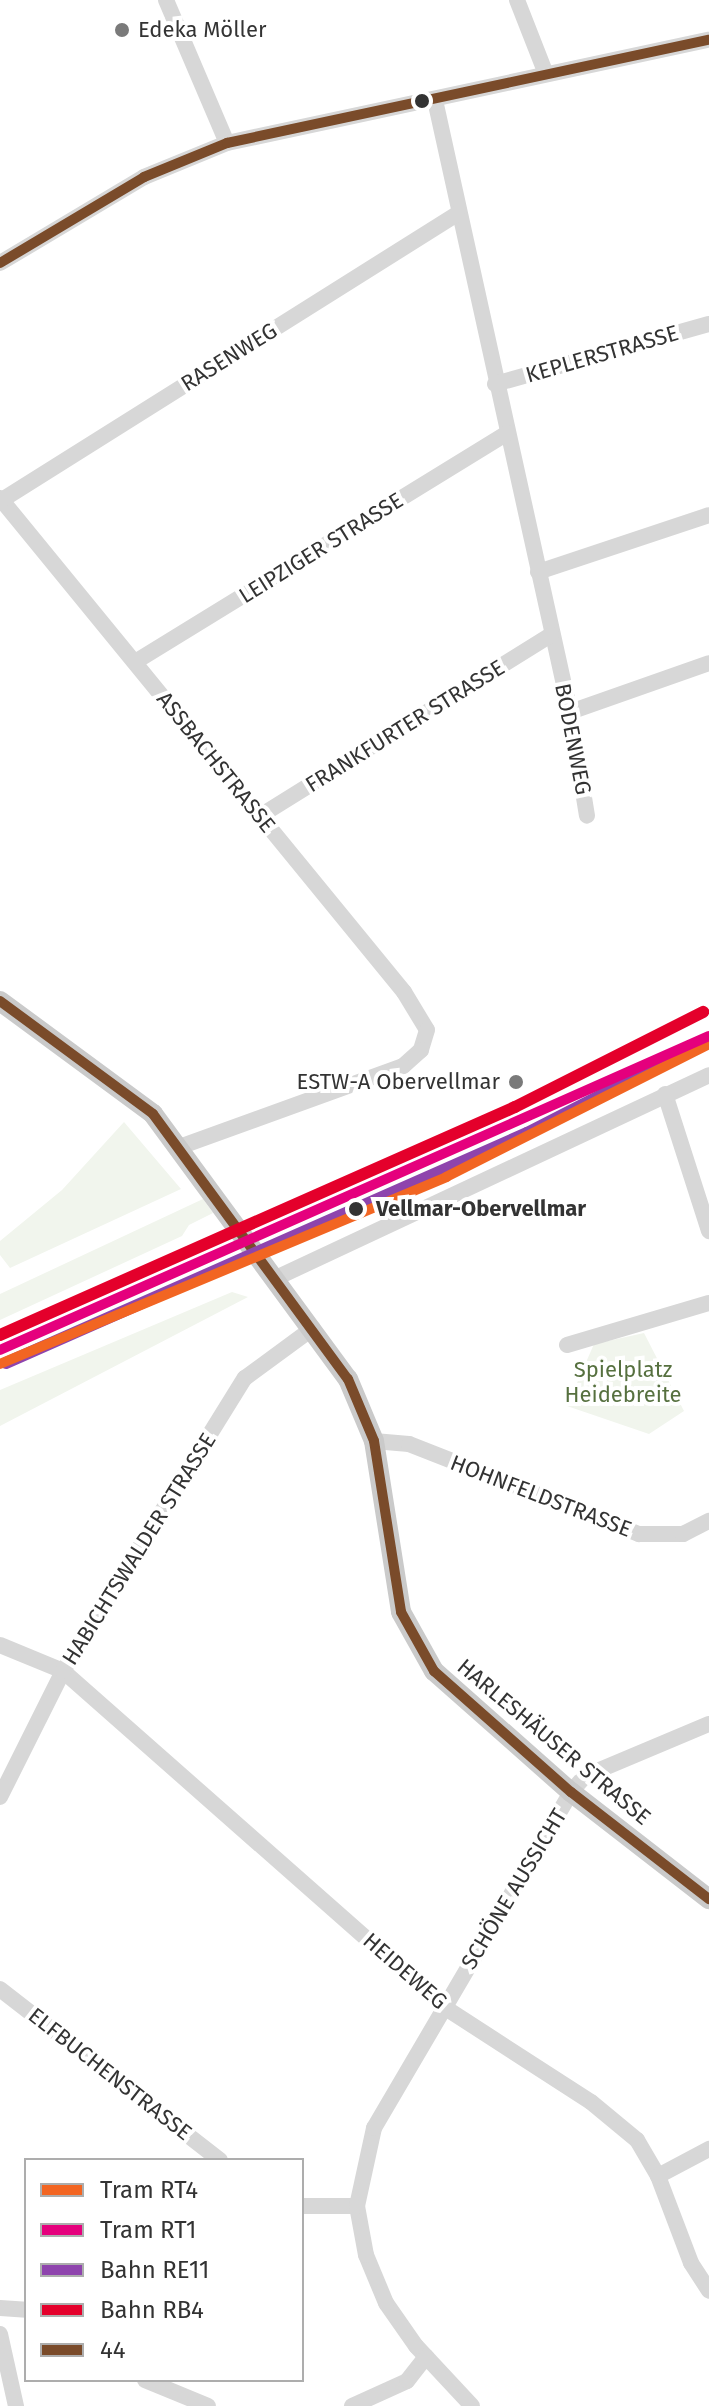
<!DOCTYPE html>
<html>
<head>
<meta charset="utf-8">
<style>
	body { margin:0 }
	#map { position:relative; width:709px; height:2406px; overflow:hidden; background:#fff; font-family:"Fira Sans",sans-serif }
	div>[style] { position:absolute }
	.green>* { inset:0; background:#f1f5ed }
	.minor>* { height:16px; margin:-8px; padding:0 8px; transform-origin:8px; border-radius:8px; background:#d7d7d7 }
	.major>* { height:20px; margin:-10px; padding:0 10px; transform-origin:10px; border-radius:10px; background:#cacaca }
	.bus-1>* { height:10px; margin:-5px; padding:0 5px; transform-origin:5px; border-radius:5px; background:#7a4b2a }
	.rail-1>* { height:12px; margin:-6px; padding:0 6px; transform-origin:6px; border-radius:6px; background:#8e44ad }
	.rail-2>* { height:12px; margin:-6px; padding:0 6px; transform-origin:6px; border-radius:6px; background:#e4002b }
	.tram-1>* { height:10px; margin:-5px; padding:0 5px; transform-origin:5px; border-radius:5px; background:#f26522 }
	.tram-2>* { height:10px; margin:-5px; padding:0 5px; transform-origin:5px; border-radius:5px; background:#e5007d }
	.dots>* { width:22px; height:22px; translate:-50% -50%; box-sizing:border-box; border:4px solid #fff; border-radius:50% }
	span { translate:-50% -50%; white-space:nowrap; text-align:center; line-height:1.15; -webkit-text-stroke:8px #fff; paint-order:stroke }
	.poi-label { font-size:22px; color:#333 }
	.left { translate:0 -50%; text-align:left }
	.right { translate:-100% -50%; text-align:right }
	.street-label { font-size:22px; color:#333 }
	.stop-label { font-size:22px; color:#333; font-weight:700 }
	.park-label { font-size:22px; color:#56703f }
	.legend { position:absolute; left:24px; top:2158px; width:280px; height:224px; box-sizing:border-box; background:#fff; border:2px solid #adadad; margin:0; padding:10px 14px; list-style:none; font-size:24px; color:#333 }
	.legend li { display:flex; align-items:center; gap:16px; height:40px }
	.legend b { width:40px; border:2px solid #adadad }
</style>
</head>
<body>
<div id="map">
	<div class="green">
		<i style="clip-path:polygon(124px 1122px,181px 1189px,10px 1268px,0 1255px,0 1241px,62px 1190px)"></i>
		<i style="clip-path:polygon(203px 1199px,213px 1213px,189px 1225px,182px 1236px,0 1320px,0 1294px)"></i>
		<i style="clip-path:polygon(232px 1292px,248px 1297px,0 1426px,0 1390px)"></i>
		<i style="clip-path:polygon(644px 1333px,684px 1411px,649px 1434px,567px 1406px,594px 1344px)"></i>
	</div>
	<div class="minor">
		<i style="left:166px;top:0;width:155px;rotate:66.9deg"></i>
		<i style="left:517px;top:0;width:79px;rotate:68.6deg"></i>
		<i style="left:435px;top:100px;width:627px;rotate:77.56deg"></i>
		<i style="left:570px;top:712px;width:105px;rotate:80.7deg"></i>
		<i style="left:0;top:263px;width:168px;rotate:-30.8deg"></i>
		<i style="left:144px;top:177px;width:90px;rotate:-22.3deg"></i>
		<i style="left:227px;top:143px;width:493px;rotate:-12.1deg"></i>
		<i style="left:495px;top:384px;width:222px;rotate:-15.7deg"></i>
		<i style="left:0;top:498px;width:638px;rotate:50.72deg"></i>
		<i style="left:404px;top:992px;width:44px;rotate:58.8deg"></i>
		<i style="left:427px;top:1030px;width:21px;rotate:107deg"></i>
		<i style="left:421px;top:1050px;width:24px;rotate:138deg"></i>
		<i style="left:403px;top:1066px;width:235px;rotate:160.1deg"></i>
		<i style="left:2px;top:500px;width:537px;rotate:-32.15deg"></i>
		<i style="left:538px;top:572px;width:180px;rotate:-18.4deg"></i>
		<i style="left:135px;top:662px;width:437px;rotate:-31.6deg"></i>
		<i style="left:570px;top:712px;width:147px;rotate:-19.4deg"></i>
		<i style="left:260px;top:816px;width:343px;rotate:-31.9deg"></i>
		<i style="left:665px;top:1094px;width:144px;rotate:72.2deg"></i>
		<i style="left:276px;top:1278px;width:478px;rotate:-25.1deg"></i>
		<i style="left:567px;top:1345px;width:148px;rotate:-16.5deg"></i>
		<i style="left:374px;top:1441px;width:35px;rotate:5deg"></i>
		<i style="left:409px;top:1444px;width:247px;rotate:21.4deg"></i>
		<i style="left:639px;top:1534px;width:44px"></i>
		<i style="left:683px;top:1534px;width:29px;rotate:-27deg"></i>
		<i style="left:0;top:1645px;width:68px;rotate:22.4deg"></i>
		<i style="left:63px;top:1671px;width:508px;rotate:41.41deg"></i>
		<i style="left:444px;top:2007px;width:175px;rotate:32.9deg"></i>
		<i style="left:591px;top:2102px;width:60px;rotate:39.6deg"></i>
		<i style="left:637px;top:2140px;width:42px;rotate:59.7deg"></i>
		<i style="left:658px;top:2176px;width:93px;rotate:69.2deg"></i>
		<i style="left:691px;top:2263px;width:33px;rotate:57deg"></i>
		<i style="left:0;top:1797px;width:141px;rotate:-63.4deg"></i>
		<i style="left:63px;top:1671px;width:345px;rotate:-58.2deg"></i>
		<i style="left:245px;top:1378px;width:84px;rotate:-36.3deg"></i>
		<i style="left:0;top:1989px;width:279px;rotate:37.9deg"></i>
		<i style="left:658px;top:2176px;width:58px;rotate:-27.9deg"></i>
		<i style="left:302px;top:2206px;width:55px"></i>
		<i style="left:0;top:2308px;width:26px;rotate:4deg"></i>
		<i style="left:0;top:2334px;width:74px;rotate:77.5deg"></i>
		<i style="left:145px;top:2380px;width:68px;rotate:22.4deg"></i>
		<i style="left:352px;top:2406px;width:60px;rotate:-24.4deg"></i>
		<i style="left:407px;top:2381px;width:31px;rotate:-52deg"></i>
		<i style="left:472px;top:2406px;width:82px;rotate:-133deg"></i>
		<i style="left:416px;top:2346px;width:52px;rotate:-124.9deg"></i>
		<i style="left:386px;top:2303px;width:52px;rotate:-112.6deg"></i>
		<i style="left:366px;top:2255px;width:50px;rotate:-100.4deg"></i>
		<i style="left:357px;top:2206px;width:80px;rotate:-77.7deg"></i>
		<i style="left:374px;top:2128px;width:389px;rotate:-59.6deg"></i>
		<i style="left:571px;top:1792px;width:21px;rotate:-49deg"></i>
		<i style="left:585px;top:1776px;width:134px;rotate:-22.8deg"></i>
	</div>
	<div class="major">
		<i style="left:0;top:1001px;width:190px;rotate:36.4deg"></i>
		<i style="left:153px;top:1114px;width:329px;rotate:53.7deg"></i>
		<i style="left:348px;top:1379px;width:67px;rotate:67.2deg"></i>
		<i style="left:374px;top:1441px;width:173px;rotate:81deg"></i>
		<i style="left:401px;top:1612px;width:68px;rotate:60.8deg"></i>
		<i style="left:434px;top:1671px;width:183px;rotate:41.5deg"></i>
		<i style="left:571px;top:1792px;width:175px;rotate:37.8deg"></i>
	</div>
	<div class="bus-1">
		<i style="left:0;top:263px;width:168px;rotate:-30.8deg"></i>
		<i style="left:144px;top:177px;width:90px;rotate:-22.3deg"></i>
		<i style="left:227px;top:143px;width:493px;rotate:-12.1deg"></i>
		<i style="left:0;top:1001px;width:190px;rotate:36.4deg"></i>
		<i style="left:153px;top:1114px;width:329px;rotate:53.7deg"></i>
		<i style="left:348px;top:1379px;width:67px;rotate:67.2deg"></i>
		<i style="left:374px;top:1441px;width:173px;rotate:81deg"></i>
		<i style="left:401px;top:1612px;width:68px;rotate:60.8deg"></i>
		<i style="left:434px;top:1671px;width:183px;rotate:41.5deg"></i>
		<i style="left:571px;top:1792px;width:175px;rotate:37.8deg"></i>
	</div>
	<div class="rail-1">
		<i style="left:6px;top:1363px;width:570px;rotate:-23.82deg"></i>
		<i style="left:527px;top:1133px;width:204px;rotate:-27.1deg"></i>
	</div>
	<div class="rail-2">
		<i style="left:0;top:1335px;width:563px;rotate:-23.88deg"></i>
		<i style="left:515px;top:1107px;width:211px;rotate:-26.8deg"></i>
	</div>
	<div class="tram-1">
		<i style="left:0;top:1364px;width:484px;rotate:-22.7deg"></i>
		<i style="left:446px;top:1177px;width:295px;rotate:-26.8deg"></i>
	</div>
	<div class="tram-2">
		<i style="left:0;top:1350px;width:775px;rotate:-23.89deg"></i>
	</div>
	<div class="dots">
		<i style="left:122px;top:30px;background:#7a7a7a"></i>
		<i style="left:422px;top:101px;background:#333"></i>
		<i style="left:516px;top:1082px;background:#7a7a7a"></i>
		<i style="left:356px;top:1209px;background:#333"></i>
	</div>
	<div class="poi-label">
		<span class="left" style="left:138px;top:30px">Edeka Möller</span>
		<span class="right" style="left:500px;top:1082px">ESTW-A Obervellmar</span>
	</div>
	<div class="street-label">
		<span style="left:602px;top:354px;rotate:-16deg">KEPLERSTRASSE</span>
		<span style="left:229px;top:357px;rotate:-32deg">RASENWEG</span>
		<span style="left:321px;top:548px;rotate:-32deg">LEIPZIGER STRASSE</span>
		<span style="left:405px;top:726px;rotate:-32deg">FRANKFURTER STRASSE</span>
		<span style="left:573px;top:739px;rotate:79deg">BODENWEG</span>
		<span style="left:216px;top:762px;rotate:51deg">ASSBACHSTRASSE</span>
		<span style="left:541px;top:1496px;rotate:21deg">HOHNFELDSTRASSE</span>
		<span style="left:139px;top:1549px;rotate:-58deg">HABICHTSWALDER STRASSE</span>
		<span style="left:554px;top:1742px;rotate:40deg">HARLESHÄUSER STRASSE</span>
		<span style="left:514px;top:1889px;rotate:-59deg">SCHÖNE AUSSICHT</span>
		<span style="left:405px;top:1971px;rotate:41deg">HEIDEWEG</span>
		<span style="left:110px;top:2074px;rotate:38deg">ELFBUCHENSTRASSE</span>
	</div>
	<div class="stop-label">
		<span class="left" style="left:376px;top:1209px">Vellmar-Obervellmar</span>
	</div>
	<div class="park-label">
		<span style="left:623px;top:1382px">Spielplatz<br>Heidebreite</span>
	</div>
	<ul class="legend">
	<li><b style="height:10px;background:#f26522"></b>Tram RT4</li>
	<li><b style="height:10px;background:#e5007d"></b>Tram RT1</li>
	<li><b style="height:10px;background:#8e44ad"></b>Bahn RE11</li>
	<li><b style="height:10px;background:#e4002b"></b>Bahn RB4</li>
	<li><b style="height:10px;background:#7a4b2a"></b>44</li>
	</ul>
</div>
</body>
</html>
